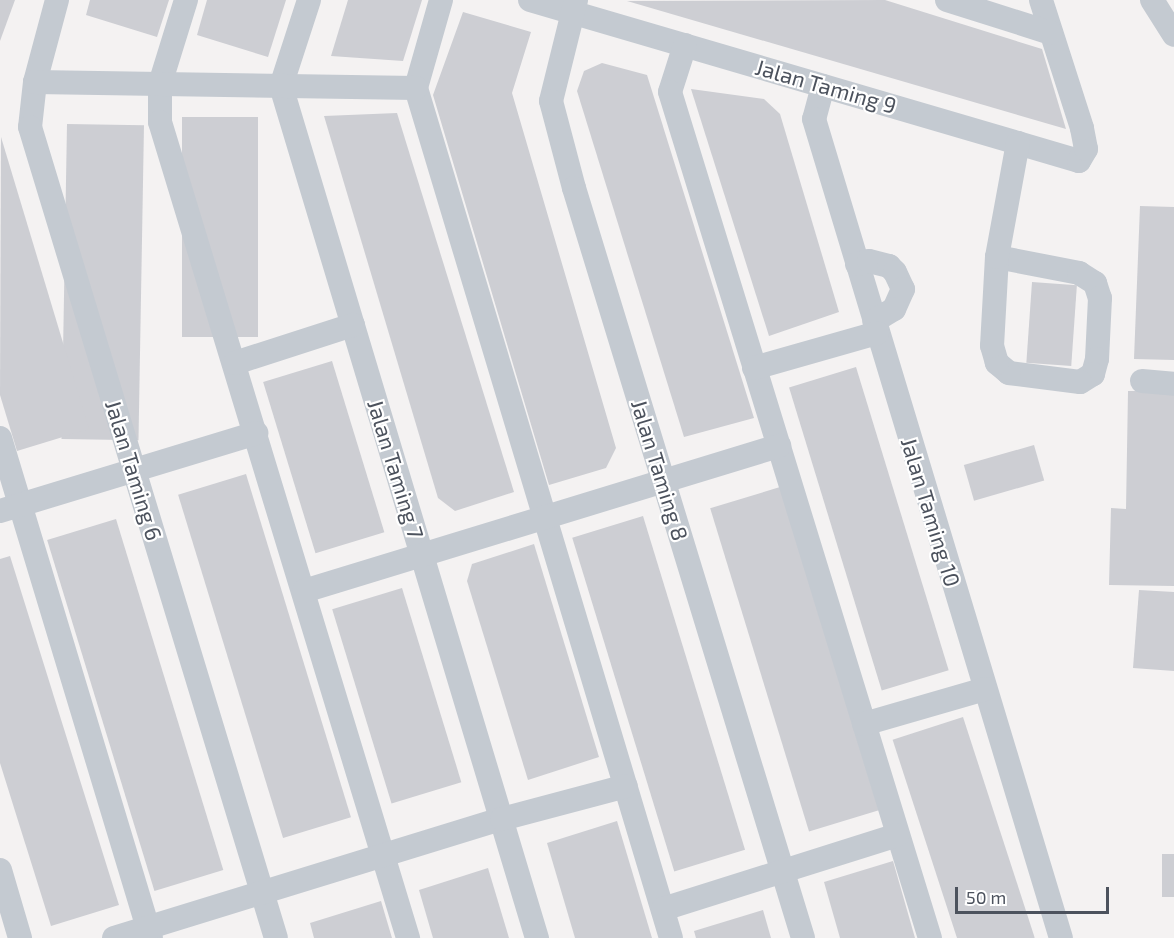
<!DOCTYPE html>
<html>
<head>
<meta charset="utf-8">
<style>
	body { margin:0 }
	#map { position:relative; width:1174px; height:938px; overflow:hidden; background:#f4f2f2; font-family:"Exo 2",sans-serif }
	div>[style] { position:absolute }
	.building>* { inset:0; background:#cdced3; transform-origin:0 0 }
	.minor>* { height:24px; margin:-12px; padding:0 12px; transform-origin:12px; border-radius:12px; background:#c4cad1 }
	span { translate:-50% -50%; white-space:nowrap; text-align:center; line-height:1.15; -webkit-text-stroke:4.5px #fff; paint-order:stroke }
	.street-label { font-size:22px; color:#4c525d }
	.scale { position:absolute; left:955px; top:887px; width:154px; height:27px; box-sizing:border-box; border:3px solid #4c525d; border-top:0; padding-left:8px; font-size:18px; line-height:21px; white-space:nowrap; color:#4c525d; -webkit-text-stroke:4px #fff; paint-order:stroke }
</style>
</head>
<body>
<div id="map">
	<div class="building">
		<i style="clip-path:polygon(0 0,15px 0,0 41px)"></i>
		<i style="clip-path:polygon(90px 0,169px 0,157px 37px,86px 15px)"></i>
		<i style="clip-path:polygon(207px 0,286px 0,268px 57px,197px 35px)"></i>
		<i style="clip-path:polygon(348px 0,422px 0,403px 61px,331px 56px)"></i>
		<i style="clip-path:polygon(885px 0,1042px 49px,1066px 129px,627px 1px)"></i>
		<i style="clip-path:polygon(463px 12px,531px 32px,512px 93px,616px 448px,606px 468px,549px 485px,433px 95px)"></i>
		<i style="clip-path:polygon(602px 63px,647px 75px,754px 418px,684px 437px,577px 91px,584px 71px)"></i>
		<i style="clip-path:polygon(691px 89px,764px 99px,780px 114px,839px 312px,769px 336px)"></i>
		<i style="clip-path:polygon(397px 113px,514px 492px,455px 511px,438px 498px,324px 116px)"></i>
		<i style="left:182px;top:117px;width:76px;height:220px"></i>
		<i style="left:67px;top:124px;width:77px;height:315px;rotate:1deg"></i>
		<i style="clip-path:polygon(1px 137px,89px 429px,17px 451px,0 395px)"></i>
		<i style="clip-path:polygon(1140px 206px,1174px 207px,1174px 360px,1134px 359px)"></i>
		<i style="left:1032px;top:282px;width:45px;height:81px;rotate:4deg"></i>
		<i style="left:332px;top:361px;width:179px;height:72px;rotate:73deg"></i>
		<i style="left:856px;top:367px;width:317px;height:70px;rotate:73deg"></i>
		<i style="clip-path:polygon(1128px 391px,1174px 391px,1174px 586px,1109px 585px,1111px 508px,1126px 509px)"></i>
		<i style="left:1034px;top:445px;width:37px;height:73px;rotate:74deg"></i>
		<i style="left:246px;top:474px;width:359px;height:71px;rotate:73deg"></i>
		<i style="left:780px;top:487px;width:338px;height:73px;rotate:73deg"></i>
		<i style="left:643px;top:516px;width:349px;height:74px;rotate:73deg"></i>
		<i style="left:116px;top:519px;width:367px;height:72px;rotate:73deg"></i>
		<i style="clip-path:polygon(534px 544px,599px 757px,528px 780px,467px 581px,472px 564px)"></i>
		<i style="clip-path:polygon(10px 556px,119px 905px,51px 926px,0 763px,0 559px)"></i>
		<i style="left:402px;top:588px;width:203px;height:73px;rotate:73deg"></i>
		<i style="clip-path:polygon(1139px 590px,1174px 592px,1174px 671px,1133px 668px)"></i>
		<i style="left:963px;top:717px;width:232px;height:74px;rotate:72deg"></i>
		<i style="clip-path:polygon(617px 821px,652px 938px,575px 938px,547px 843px)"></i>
		<i style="left:1174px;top:854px;width:43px;height:12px;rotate:90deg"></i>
		<i style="clip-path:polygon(893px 861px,915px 938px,840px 938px,824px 882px)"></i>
		<i style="clip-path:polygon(488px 868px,509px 938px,433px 938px,419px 890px)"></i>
		<i style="clip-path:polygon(381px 901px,392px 938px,314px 938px,310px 923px)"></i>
		<i style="clip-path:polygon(763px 910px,771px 938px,696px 938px,694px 931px)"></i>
	</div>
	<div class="minor">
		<i style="left:57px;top:0;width:85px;rotate:105deg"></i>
		<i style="left:35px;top:82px;width:45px;rotate:96.3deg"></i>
		<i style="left:30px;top:127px;width:847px;rotate:73.13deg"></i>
		<i style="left:186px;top:0;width:88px;rotate:107.2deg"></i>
		<i style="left:160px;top:84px;width:38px;rotate:90deg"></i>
		<i style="left:160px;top:122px;width:853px;rotate:73.09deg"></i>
		<i style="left:309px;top:0;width:90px;rotate:108deg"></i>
		<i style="left:281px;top:86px;width:890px;rotate:73.28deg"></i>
		<i style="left:441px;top:0;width:91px;rotate:105.9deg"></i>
		<i style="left:416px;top:88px;width:887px;rotate:73.3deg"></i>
		<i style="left:530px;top:0;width:572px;rotate:16.34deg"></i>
		<i style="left:1079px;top:161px;width:14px;rotate:-60deg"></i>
		<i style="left:1086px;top:149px;width:21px;rotate:-101deg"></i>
		<i style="left:1082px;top:128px;width:134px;rotate:-107.8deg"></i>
		<i style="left:576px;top:0;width:104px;rotate:103.9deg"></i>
		<i style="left:551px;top:101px;width:90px;rotate:75.2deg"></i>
		<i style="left:574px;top:188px;width:784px;rotate:73.02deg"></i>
		<i style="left:947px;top:0;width:109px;rotate:17.6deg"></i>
		<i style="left:1152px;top:0;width:41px;rotate:57.8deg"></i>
		<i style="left:685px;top:45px;width:49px;rotate:107.7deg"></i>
		<i style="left:670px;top:92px;width:885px;rotate:72.92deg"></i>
		<i style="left:35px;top:82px;width:381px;rotate:0.9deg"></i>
		<i style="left:823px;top:86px;width:34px;rotate:105deg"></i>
		<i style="left:814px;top:119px;width:855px;rotate:73.22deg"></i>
		<i style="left:997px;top:257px;width:84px;rotate:11deg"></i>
		<i style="left:1079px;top:273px;width:19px;rotate:32deg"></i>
		<i style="left:1095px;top:283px;width:16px;rotate:72deg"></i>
		<i style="left:1100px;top:298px;width:61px;rotate:92.8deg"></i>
		<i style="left:1097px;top:359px;width:16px;rotate:105deg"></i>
		<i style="left:1093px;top:374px;width:15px;rotate:148deg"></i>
		<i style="left:1080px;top:382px;width:72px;rotate:-172.8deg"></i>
		<i style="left:1009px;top:373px;width:16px;rotate:-140deg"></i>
		<i style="left:997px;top:363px;width:18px;rotate:-106deg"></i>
		<i style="left:992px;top:346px;width:89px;rotate:-86.8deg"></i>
		<i style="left:997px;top:257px;width:116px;rotate:-79.6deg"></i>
		<i style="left:857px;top:264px;width:12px;rotate:-14deg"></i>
		<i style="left:869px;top:261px;width:21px;rotate:14deg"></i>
		<i style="left:889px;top:266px;width:8px;rotate:45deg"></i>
		<i style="left:895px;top:272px;width:19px;rotate:65deg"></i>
		<i style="left:903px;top:289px;width:22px;rotate:114deg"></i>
		<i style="left:894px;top:309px;width:23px;rotate:149deg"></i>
		<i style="left:235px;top:363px;width:124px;rotate:-17.9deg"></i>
		<i style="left:754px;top:368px;width:128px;rotate:-15.9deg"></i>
		<i style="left:1142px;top:381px;width:32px;rotate:5deg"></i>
		<i style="left:0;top:438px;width:522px;rotate:73.2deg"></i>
		<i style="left:0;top:511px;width:268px;rotate:-16.9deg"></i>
		<i style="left:304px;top:591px;width:497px;rotate:-17deg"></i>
		<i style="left:864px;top:724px;width:126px;rotate:-16.1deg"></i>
		<i style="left:0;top:870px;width:71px;rotate:73.6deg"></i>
		<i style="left:663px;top:909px;width:246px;rotate:-17.5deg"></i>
		<i style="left:114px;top:938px;width:406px;rotate:-17.1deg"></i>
		<i style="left:502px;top:819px;width:128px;rotate:-14.9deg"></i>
	</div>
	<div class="street-label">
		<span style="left:826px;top:86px;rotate:16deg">Jalan Taming 9</span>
		<span style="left:396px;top:469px;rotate:73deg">Jalan Taming 7</span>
		<span style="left:134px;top:470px;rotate:73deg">Jalan Taming 6</span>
		<span style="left:660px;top:470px;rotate:73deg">Jalan Taming 8</span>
		<span style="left:931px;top:512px;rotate:73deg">Jalan Taming 10</span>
	</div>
	<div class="scale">50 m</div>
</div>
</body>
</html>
